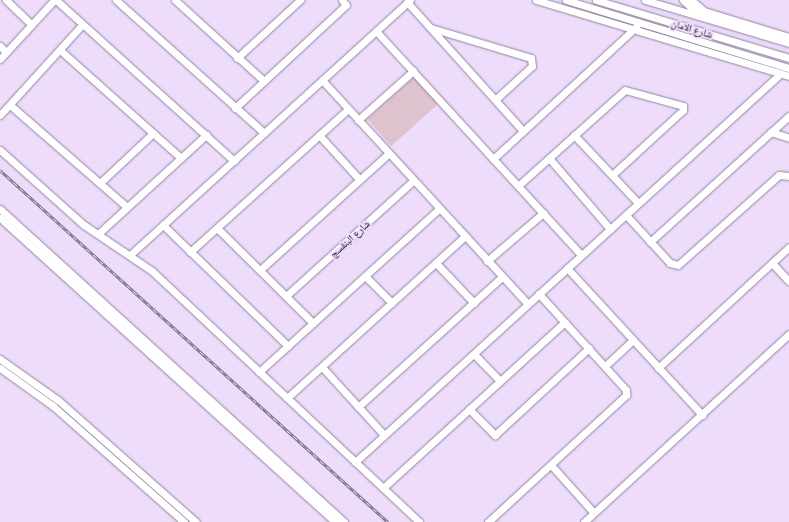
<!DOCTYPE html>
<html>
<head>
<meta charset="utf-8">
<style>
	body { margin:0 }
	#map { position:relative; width:789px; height:522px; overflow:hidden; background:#eedcfb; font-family:Inter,"Noto Naskh Arabic",sans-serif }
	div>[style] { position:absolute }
	.green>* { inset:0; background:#dec2ce; transform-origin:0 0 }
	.roads { filter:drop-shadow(0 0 1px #9484a0) drop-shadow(0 0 1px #9484a0) }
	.minor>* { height:7px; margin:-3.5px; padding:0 3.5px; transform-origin:3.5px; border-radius:3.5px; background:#fff }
	.rail>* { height:3px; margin-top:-1.5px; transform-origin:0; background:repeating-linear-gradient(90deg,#eedcfb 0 4.5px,#7b7084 0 9px); box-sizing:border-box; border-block:1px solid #7b7084 }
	span { translate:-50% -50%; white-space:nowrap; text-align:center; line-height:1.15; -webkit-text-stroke:4px #eedcfb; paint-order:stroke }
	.street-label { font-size:10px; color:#17111b }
</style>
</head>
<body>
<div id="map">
	<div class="green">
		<i style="left:414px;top:77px;width:36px;height:63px;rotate:48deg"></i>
	</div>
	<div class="roads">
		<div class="minor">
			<i style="left:6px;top:0;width:35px;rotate:44deg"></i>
			<i style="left:56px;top:0;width:240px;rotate:42.1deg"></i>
			<i style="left:116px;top:0;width:199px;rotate:41.9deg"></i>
			<i style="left:175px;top:0;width:120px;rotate:42.3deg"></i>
			<i style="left:536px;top:0;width:264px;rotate:16.7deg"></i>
			<i style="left:566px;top:0;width:233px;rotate:17deg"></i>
			<i style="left:596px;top:0;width:202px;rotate:16.7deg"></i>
			<i style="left:645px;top:0;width:150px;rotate:16.6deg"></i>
			<i style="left:683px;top:0;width:21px;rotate:43deg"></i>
			<i style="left:691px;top:0;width:17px;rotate:40deg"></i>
			<i style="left:704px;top:11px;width:89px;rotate:17deg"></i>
			<i style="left:407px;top:2px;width:173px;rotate:48deg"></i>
			<i style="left:431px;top:28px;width:104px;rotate:16.7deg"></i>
			<i style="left:531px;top:58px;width:8px;rotate:83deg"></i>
			<i style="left:532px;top:66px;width:49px;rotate:137.5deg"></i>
			<i style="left:376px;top:31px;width:304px;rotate:47.5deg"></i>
			<i style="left:0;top:46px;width:8px;rotate:45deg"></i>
			<i style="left:60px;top:50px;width:162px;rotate:41.8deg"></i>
			<i style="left:237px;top:58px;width:86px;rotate:-42.6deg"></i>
			<i style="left:0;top:59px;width:80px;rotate:-47.5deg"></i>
			<i style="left:322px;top:80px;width:304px;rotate:47.4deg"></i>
			<i style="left:10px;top:105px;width:155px;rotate:41.1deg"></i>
			<i style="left:235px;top:108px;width:151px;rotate:-42.9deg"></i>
			<i style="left:346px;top:5px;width:6px;rotate:-129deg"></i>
			<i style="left:0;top:115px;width:122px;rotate:-47.7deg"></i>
			<i style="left:358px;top:120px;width:74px;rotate:-41.7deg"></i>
			<i style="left:771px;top:132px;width:19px;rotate:18deg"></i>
			<i style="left:319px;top:135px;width:59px;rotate:47.7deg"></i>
			<i style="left:574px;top:135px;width:93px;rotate:46.7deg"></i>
			<i style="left:0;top:150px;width:113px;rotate:41.8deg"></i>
			<i style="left:84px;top:225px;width:82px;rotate:34.1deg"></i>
			<i style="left:152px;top:271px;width:366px;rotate:43.2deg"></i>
			<i style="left:549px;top:158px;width:94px;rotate:49.3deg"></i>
			<i style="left:493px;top:159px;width:195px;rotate:-42.7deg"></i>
			<i style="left:100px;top:183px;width:73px;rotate:-43.3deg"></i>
			<i style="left:519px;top:185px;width:142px;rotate:-41.9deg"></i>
			<i style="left:625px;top:90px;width:60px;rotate:15.4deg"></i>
			<i style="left:683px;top:106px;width:4px;rotate:90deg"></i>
			<i style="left:683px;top:110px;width:96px;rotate:137.5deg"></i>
			<i style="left:0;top:209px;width:465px;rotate:42.3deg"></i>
			<i style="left:626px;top:215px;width:65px;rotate:47.5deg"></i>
			<i style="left:670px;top:263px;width:8px;rotate:14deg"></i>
			<i style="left:678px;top:265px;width:135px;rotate:-41.7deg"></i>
			<i style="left:779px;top:175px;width:10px;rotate:6deg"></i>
			<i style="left:0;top:218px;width:452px;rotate:42.2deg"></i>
			<i style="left:163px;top:225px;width:174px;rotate:44.1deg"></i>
			<i style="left:217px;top:228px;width:135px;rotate:44.7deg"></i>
			<i style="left:98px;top:234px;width:147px;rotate:-42.5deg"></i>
			<i style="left:650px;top:242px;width:188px;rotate:-42.2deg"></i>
			<i style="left:190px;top:252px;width:213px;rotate:-42.1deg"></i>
			<i style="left:131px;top:254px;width:377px;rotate:-42.3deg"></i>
			<i style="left:487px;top:261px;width:74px;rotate:-40.6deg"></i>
			<i style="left:436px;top:263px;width:55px;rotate:46.5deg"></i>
			<i style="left:772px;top:263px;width:25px;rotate:47deg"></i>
			<i style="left:567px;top:268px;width:200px;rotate:47.4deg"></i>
			<i style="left:260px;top:270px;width:173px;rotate:-42.2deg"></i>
			<i style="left:365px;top:276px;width:38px;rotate:45deg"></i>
			<i style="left:286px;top:296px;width:171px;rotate:-42.2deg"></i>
			<i style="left:474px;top:354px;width:37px;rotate:46deg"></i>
			<i style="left:0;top:359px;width:71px;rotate:35.3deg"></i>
			<i style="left:58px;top:400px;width:184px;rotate:41.5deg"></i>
			<i style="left:605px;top:366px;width:38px;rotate:-43deg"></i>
			<i style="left:322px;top:367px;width:92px;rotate:47.6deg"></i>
			<i style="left:0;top:368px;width:65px;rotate:35.6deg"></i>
			<i style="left:53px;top:406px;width:175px;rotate:41.5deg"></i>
			<i style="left:658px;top:368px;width:178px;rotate:-42.7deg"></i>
			<i style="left:259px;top:372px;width:243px;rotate:-42.2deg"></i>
			<i style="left:287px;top:398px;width:239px;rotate:-42.3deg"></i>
			<i style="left:358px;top:407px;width:194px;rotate:-42.1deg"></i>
			<i style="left:469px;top:409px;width:37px;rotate:45deg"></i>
			<i style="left:495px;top:435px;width:128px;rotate:-42.8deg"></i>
			<i style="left:355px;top:462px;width:575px;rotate:-42.39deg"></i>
			<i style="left:551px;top:465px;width:64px;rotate:48.1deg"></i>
			<i style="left:383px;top:488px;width:246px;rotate:-42.4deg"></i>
			<i style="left:488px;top:522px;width:188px;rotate:-42.6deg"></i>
			<i style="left:626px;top:395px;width:5px;rotate:-90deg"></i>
			<i style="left:626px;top:390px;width:130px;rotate:-132.2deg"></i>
			<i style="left:584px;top:522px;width:278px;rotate:-42.5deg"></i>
		</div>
	</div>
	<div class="rail">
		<i style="left:0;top:170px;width:524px;rotate:42.21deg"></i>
	</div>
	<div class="street-label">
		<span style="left:692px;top:29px;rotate:17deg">شارع الامان</span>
		<span style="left:350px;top:239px;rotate:-42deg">شارع البنفسج</span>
	</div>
</div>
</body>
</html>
